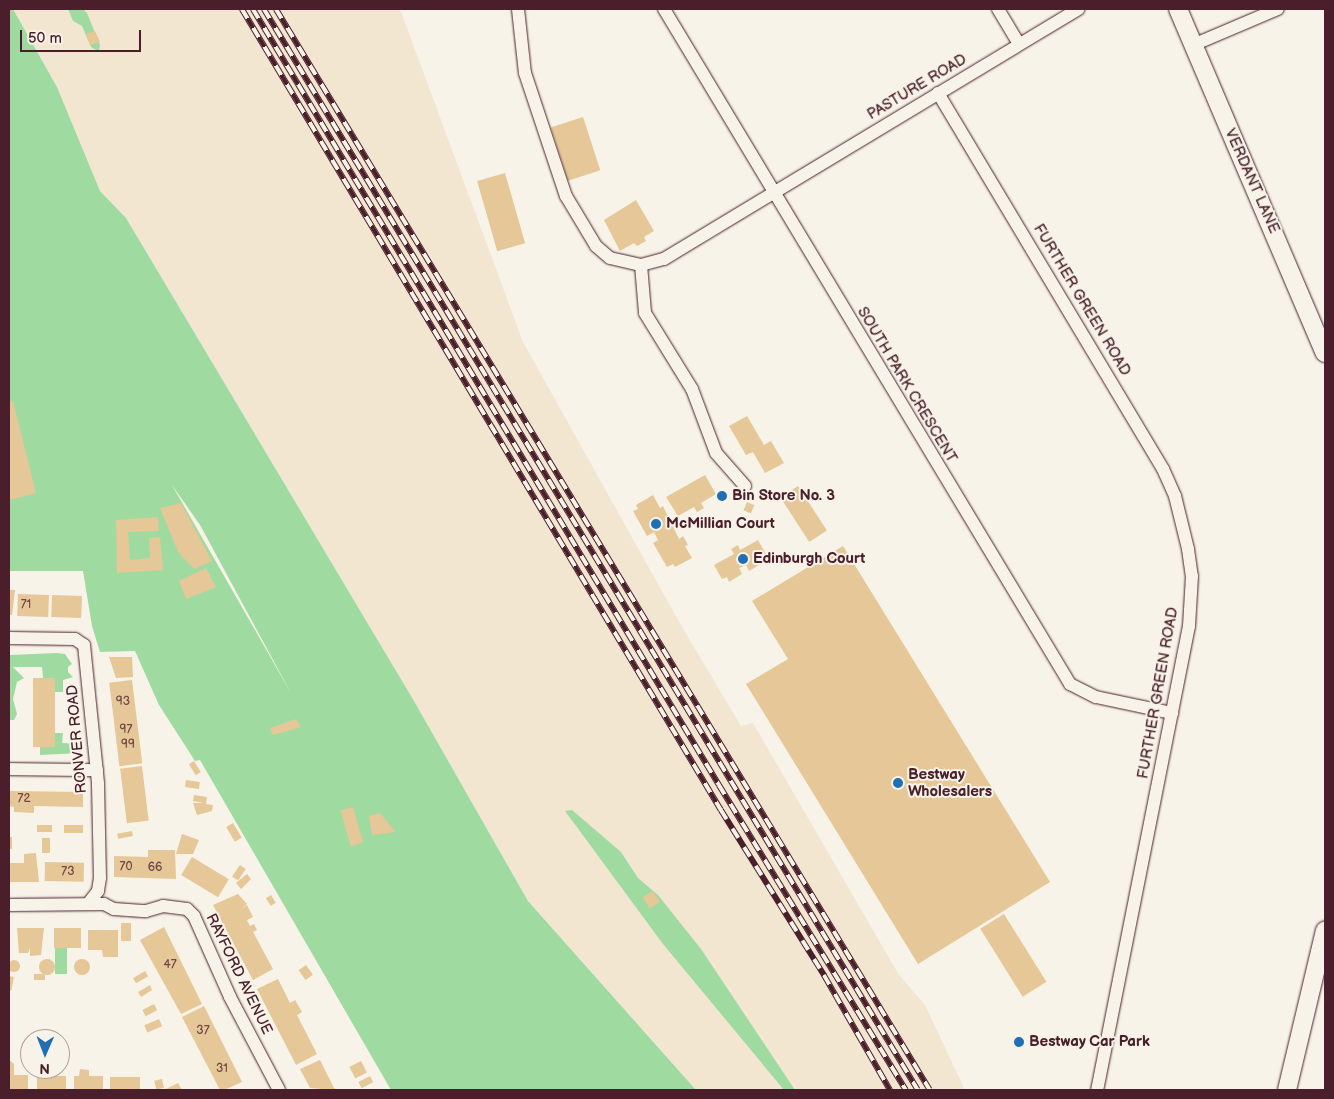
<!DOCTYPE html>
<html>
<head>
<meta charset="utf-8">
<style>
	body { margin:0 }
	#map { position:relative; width:1334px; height:1099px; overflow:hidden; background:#f7f3e8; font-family:"Balsamiq Sans",sans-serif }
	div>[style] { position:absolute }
	.built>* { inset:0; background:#f2e6d0 }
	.green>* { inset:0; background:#9fdba1; transform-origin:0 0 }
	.building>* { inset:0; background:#e5c798; transform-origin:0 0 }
	.round { border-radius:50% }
	.roads { filter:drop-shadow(0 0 1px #4a1f2b) drop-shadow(0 0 1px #4a1f2b) }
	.street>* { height:12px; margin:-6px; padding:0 6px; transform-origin:6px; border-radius:6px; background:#f7f3e8 }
	.secondary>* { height:18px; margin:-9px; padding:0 9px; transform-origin:9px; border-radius:9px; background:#f7f3e8 }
	.rail>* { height:5.5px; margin-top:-2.75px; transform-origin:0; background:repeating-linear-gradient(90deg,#f7f3e8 0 11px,#4a1f2b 0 22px); box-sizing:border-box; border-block:1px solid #4a1f2b }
	.dots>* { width:14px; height:14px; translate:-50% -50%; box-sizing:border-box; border:2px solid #f7f3e8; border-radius:50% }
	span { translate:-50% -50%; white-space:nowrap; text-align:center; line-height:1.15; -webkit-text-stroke:4px #f7f3e8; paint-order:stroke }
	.number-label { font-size:12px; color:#714946 }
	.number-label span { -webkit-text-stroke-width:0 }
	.street-label { font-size:15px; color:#4a1f2b }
	.poi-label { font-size:15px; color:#4a1f2b; font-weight:700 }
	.left { translate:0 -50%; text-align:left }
	.frame { position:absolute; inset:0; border:10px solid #4a1f2b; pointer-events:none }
	.north { position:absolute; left:20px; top:1029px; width:50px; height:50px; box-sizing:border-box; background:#f7f3e8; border:1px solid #b29e9c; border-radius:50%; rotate:181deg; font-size:14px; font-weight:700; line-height:20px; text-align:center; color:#4a1f2b }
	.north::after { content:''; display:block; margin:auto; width:18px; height:22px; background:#1f6fb2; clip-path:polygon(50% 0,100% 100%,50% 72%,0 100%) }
	.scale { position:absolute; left:20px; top:30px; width:121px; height:22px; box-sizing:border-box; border:2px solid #4a1f2b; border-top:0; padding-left:6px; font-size:15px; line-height:18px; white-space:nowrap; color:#4a1f2b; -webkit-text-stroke:4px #f7f3e8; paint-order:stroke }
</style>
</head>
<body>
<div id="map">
	<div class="built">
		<i style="clip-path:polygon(13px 9px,400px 9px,523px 342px,682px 627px,741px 726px,753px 723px,899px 975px,925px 1005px,965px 1090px,696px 1090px,528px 901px,414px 701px,126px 218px,100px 191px,57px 87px)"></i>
	</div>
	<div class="green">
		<i style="clip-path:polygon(evenodd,9px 9px,13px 9px,57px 87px,100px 191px,126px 218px,414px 701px,528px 901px,696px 1090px,391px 1090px,200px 760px,195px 761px,159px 705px,135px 651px,100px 652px,92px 626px,83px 571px,9px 571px,9px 9px,172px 485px,200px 525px,291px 693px,172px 485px)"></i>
		<i style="clip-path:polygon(68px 9px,83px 9px,87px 13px,100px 45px,99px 52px,91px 47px,82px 26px,73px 21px)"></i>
		<i style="clip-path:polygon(57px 653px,65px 654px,72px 664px,68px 667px,68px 672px,73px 677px,63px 680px,63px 692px,55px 692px,55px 678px,43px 678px,42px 667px,13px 667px,24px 678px,17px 682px,13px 699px,17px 714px,14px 720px,9px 720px,9px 655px)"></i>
		<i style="clip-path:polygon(55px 733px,63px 733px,62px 743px,80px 744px,81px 753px,40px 755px,40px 747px,55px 747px)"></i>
		<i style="clip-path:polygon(572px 810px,621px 852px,638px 878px,658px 895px,701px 949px,795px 1090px,784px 1090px,663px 944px,565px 811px)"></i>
		<i style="left:55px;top:948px;width:12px;height:26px"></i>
	</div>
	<div class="building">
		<i style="clip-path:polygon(95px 31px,100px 42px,90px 45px,86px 34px)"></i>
		<i style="left:583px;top:117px;width:56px;height:34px;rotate:72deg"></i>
		<i style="left:505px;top:173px;width:73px;height:29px;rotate:74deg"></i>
		<i style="clip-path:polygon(636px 200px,654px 231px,644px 237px,646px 241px,637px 246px,634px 243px,620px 251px,604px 220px)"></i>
		<i style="clip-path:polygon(13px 401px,36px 493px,9px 500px,9px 402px)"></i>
		<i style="clip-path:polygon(747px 416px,764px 445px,771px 441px,784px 463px,765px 473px,753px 452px,746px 455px,729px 426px)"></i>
		<i style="clip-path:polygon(705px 475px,716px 494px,701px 503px,704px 508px,697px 512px,694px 507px,678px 516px,666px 497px)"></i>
		<i style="left:798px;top:486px;width:53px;height:21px;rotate:57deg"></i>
		<i style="left:720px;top:491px;width:9px;height:8px;rotate:21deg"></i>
		<i style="clip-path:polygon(653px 495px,660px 508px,663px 506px,679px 539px,683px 536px,688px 545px,685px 546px,692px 558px,675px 567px,673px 564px,667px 567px,653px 543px,658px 540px,654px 532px,647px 536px,633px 511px,638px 509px,636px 505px)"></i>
		<i style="left:747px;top:502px;width:8px;height:9px;rotate:23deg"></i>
		<i style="clip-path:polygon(181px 503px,212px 561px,194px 569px,178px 552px,160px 508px)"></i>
		<i style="clip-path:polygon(158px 517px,159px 531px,128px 532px,130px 560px,150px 558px,149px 538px,160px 537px,163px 570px,117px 573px,116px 520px)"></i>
		<i style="clip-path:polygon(758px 540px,766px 554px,761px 557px,764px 562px,749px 571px,746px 565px,739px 568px,742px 574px,729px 582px,727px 577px,722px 579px,714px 565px,734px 554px,731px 549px,738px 545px,740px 550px)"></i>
		<i style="clip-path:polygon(843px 546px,1050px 882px,918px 964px,746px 684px,788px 659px,752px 601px)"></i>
		<i style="clip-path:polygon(206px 568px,216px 587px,186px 599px,179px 581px)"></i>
		<i style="clip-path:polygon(9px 590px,15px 590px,12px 615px,9px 615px)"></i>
		<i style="left:18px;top:594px;width:31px;height:22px;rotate:2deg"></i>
		<i style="left:52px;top:595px;width:30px;height:22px;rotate:2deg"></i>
		<i style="clip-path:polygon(109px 657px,132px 657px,133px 677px,116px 678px)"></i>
		<i style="left:33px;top:678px;width:22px;height:69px"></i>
		<i style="left:132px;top:680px;width:84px;height:23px;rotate:83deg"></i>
		<i style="clip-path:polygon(296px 719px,301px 727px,273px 735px,270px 728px)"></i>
		<i style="left:194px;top:761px;width:13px;height:6px;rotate:58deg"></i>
		<i style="left:142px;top:766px;width:55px;height:22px;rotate:83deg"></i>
		<i style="left:186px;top:780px;width:14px;height:7px;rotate:8deg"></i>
		<i style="clip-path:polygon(9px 791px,83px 792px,83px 807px,34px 806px,34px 813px,14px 812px,14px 807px,9px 806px)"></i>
		<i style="clip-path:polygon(194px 795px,207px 797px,206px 804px,213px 805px,212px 811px,197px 815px,193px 803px,204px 803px,193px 801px)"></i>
		<i style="left:353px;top:807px;width:37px;height:13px;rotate:74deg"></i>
		<i style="clip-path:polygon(380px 813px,396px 832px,372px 835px,369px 816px)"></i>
		<i style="left:233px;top:823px;width:17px;height:8px;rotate:59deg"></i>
		<i style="left:37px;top:825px;width:15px;height:7px"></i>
		<i style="left:64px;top:825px;width:19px;height:8px"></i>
		<i style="left:132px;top:831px;width:5px;height:15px;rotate:79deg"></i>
		<i style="clip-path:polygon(182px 834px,199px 840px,193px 854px,176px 854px)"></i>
		<i style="left:9px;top:837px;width:3px;height:12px"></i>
		<i style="left:42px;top:838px;width:8px;height:15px"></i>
		<i style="clip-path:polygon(148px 850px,175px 850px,176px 879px,114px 877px,114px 856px,148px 857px)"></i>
		<i style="clip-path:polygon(36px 853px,39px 882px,9px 882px,9px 863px,24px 863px,24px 854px)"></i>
		<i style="left:192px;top:857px;width:43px;height:21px;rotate:31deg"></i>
		<i style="left:45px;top:862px;width:39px;height:19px;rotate:1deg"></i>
		<i style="left:240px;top:865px;width:7px;height:14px;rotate:34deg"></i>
		<i style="clip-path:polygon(247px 874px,251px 879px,241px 889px,236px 883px)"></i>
		<i style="left:653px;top:891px;width:13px;height:12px;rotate:58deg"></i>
		<i style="clip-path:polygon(238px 894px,247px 904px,241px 909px,247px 905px,253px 917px,247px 920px,250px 926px,254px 924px,257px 930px,253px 932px,273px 969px,253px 980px,213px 905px)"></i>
		<i style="left:271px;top:895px;width:9px;height:6px;rotate:58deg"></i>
		<i style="left:1004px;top:914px;width:80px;height:28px;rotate:58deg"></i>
		<i style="left:121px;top:923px;width:10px;height:18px"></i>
		<i style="clip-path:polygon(164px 927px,202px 1004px,181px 1014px,140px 940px)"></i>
		<i style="clip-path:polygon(17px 928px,44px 928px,41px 955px,30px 956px,30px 948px,28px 953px,19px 953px)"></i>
		<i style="left:54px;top:928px;width:27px;height:20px"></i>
		<i style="clip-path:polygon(88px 930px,118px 930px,118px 957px,103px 957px,102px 950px,88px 950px)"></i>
		<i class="round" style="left:39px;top:959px;width:16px;height:16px"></i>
		<i class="round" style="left:74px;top:959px;width:16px;height:16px"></i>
		<i class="round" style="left:8px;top:960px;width:12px;height:12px"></i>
		<i style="left:306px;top:965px;width:12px;height:9px;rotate:55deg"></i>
		<i style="left:145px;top:971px;width:6px;height:14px;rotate:59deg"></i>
		<i style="left:34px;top:974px;width:11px;height:6px"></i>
		<i style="left:9px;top:976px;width:5px;height:14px;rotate:11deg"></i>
		<i style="clip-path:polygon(278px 979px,290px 1003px,295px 1000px,302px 1012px,297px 1015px,317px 1054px,296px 1065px,257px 989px)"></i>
		<i style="clip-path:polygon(150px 985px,152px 990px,141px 997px,138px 992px)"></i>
		<i style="left:154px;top:1004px;width:7px;height:13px;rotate:63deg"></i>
		<i style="clip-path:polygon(204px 1006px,242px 1082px,224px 1090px,220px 1090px,182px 1017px)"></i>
		<i style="left:159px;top:1019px;width:8px;height:16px;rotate:67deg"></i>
		<i style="clip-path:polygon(9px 1060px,14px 1064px,14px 1075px,28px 1075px,28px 1090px,9px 1090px)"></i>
		<i style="clip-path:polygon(320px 1060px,335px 1090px,310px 1088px,300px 1069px)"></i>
		<i style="left:361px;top:1061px;width:13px;height:13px;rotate:63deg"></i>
		<i style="clip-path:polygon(80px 1069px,89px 1070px,89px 1076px,103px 1076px,103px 1090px,74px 1090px,74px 1076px,79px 1076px)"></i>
		<i style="left:37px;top:1076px;width:29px;height:14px"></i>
		<i style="left:370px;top:1076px;width:7px;height:13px;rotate:63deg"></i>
		<i style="left:110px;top:1077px;width:30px;height:13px"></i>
		<i style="left:162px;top:1079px;width:9px;height:8px;rotate:77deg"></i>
		<i style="clip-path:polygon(178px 1083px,182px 1090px,164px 1090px)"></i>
	</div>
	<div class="roads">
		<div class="street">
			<i style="left:518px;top:9px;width:64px;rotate:83.8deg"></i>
			<i style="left:525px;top:73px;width:130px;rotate:71.6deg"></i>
			<i style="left:566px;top:196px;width:58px;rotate:59deg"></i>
			<i style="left:596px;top:246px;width:18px;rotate:41deg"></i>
			<i style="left:610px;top:258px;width:32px;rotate:13deg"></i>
			<i style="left:641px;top:265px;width:24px;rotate:-15deg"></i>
			<i style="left:664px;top:259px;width:484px;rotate:-31.1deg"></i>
			<i style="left:664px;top:9px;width:788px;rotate:58.97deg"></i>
			<i style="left:1070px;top:684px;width:29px;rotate:27deg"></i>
			<i style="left:1096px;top:697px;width:78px;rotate:11.9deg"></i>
			<i style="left:998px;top:9px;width:41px;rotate:59deg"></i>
			<i style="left:1193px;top:45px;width:92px;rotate:-23deg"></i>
			<i style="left:938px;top:93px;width:438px;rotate:59.1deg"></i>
			<i style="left:1163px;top:469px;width:30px;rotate:66deg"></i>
			<i style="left:1175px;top:496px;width:55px;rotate:76.2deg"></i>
			<i style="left:1188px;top:549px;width:27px;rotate:82deg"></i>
			<i style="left:1192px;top:576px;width:50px;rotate:93.4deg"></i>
			<i style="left:1189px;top:626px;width:473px;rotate:101.2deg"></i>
			<i style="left:641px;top:265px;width:48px;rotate:85.2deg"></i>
			<i style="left:645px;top:313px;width:89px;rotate:58.3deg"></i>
			<i style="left:692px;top:389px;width:68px;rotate:69.4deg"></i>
			<i style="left:716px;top:453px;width:44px;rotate:48.7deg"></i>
			<i style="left:9px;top:638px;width:66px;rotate:0.9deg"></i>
			<i style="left:75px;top:639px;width:11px;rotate:34deg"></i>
			<i style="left:84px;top:645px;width:140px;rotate:84.2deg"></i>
			<i style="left:98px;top:784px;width:94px;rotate:88.8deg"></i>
			<i style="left:100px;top:878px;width:13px;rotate:99deg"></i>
			<i style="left:98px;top:891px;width:16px;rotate:128deg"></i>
			<i style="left:9px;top:769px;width:88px;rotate:0.7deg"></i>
			<i style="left:9px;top:905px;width:95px;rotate:-0.6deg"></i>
			<i style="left:104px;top:904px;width:11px;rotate:27deg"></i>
			<i style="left:114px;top:909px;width:32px;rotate:4deg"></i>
			<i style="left:146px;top:911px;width:18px;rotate:-16deg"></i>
			<i style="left:163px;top:906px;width:24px;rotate:7deg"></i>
			<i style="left:187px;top:909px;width:10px;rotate:45deg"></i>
			<i style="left:194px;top:916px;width:89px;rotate:66deg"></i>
			<i style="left:230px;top:997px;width:105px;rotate:62.2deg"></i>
		</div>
		<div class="secondary">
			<i style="left:1178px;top:9px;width:374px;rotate:66.9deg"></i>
			<i style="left:1287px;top:1090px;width:164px;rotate:-76.6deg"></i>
		</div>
	</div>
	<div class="rail">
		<i style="left:242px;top:9px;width:933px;rotate:59.12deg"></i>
		<i style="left:721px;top:810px;width:195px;rotate:58deg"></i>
		<i style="left:824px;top:975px;width:133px;rotate:60.1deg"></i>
		<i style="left:253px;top:9px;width:905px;rotate:59.01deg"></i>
		<i style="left:719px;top:785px;width:358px;rotate:58.5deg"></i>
		<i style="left:264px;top:9px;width:1263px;rotate:58.83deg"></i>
		<i style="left:276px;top:9px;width:1263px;rotate:58.83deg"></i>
	</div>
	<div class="dots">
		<i style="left:722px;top:496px;background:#1f6fb2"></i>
		<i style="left:656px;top:524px;background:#1f6fb2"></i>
		<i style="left:743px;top:559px;background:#1f6fb2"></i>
		<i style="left:898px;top:783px;background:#1f6fb2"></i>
		<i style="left:1019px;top:1042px;background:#1f6fb2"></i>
	</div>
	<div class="number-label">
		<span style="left:26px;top:605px">71</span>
		<span style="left:123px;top:702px">93</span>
		<span style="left:126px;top:730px">97</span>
		<span style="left:128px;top:745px">99</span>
		<span style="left:24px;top:799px">72</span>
		<span style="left:126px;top:867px">70</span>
		<span style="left:155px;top:868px">66</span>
		<span style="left:68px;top:872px">73</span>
		<span style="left:170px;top:965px">47</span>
		<span style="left:203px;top:1031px">37</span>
		<span style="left:222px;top:1069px">31</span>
	</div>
	<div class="street-label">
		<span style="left:917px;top:87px;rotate:-31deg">PASTURE ROAD</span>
		<span style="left:1252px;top:181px;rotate:66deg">VERDANT LANE</span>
		<span style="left:1082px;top:300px;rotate:59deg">FURTHER GREEN ROAD</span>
		<span style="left:907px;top:385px;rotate:59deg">SOUTH PARK CRESCENT</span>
		<span style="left:1158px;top:693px;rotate:-80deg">FURTHER GREEN ROAD</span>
		<span style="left:77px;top:739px;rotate:-95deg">RONVER ROAD</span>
		<span style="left:239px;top:974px;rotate:64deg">RAYFORD AVENUE</span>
	</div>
	<div class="poi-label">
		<span class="left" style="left:732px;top:496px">Bin Store No. 3</span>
		<span class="left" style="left:666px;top:524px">McMillian Court</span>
		<span class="left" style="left:753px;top:559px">Edinburgh Court</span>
		<span class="left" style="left:908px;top:783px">Bestway<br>Wholesalers</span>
		<span class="left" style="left:1029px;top:1042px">Bestway Car Park</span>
	</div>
	<div class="frame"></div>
	<div class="north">N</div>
	<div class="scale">50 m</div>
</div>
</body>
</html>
